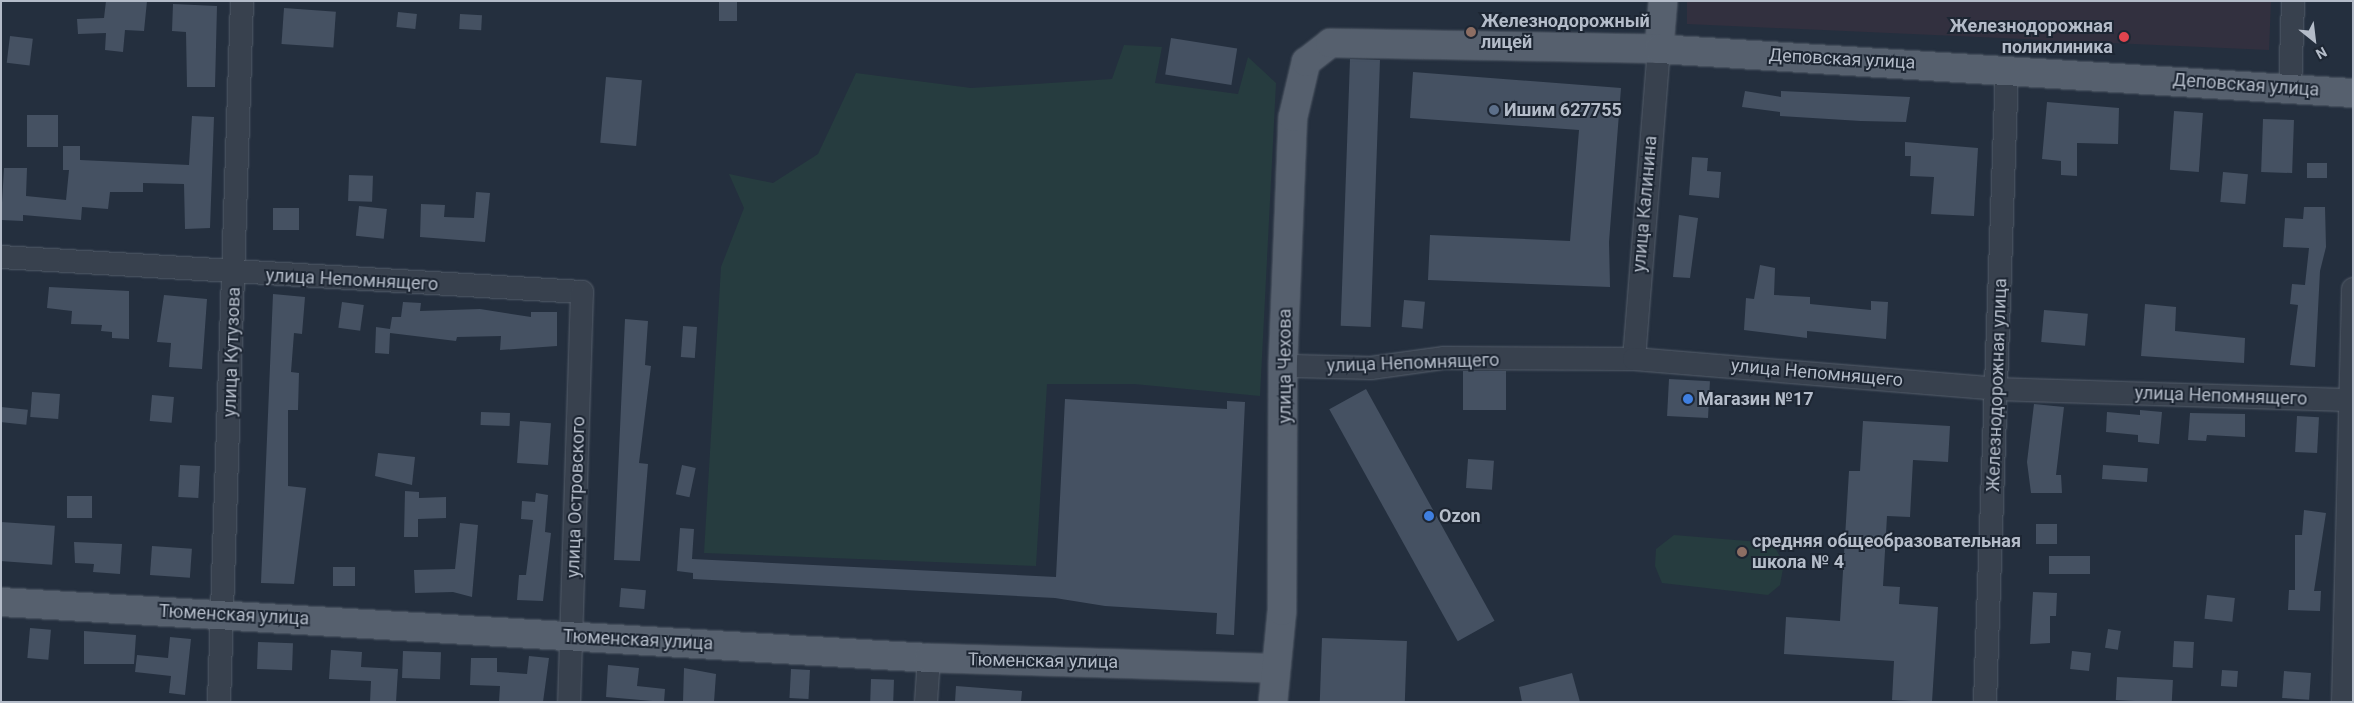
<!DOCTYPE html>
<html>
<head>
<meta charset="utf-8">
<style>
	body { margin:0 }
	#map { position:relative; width:2354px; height:703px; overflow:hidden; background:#242f3e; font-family:Roboto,sans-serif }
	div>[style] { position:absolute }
	.medical>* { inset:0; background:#32303f }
	.green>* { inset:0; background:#263c3f }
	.building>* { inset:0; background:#455162; transform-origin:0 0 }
	.roads { filter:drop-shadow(0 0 1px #565f6c) drop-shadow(0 0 1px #565f6c) }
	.minor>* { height:22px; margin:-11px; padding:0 11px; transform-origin:11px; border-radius:11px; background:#38414e }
	.major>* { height:28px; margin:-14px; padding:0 14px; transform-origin:14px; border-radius:14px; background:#56606e }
	.dots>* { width:14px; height:14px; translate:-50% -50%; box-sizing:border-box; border:2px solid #1d2633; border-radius:50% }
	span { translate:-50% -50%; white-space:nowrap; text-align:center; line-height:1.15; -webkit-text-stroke:4px #1d2633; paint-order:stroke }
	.poi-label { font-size:18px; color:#b4bcc9; font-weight:700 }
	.left { translate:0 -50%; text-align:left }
	.right { translate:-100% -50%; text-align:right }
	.street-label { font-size:18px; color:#b4bcc9 }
	.frame { position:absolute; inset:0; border:2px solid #b4bcc9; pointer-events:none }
	.north { position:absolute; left:2289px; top:15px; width:50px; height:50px; -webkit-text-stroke:4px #1d2633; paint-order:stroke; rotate:151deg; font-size:14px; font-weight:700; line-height:20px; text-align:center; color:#b4bcc9 }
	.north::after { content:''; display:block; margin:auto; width:18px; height:22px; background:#b4bcc9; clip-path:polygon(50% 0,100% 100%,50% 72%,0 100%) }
</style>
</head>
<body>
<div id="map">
	<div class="medical">
		<i style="clip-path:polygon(1687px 1px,2271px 1px,2269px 50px,1687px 24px)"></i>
	</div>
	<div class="green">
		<i style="clip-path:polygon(1124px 45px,1162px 47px,1155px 83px,1238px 94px,1248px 57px,1276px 83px,1260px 396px,1134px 384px,1047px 384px,1036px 566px,704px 553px,721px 267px,744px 208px,729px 174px,773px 183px,818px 154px,856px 73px,971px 88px,1112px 79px)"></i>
		<i style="clip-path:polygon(1674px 535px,1772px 543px,1784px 563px,1780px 585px,1768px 595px,1662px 583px,1655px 566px,1656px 549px)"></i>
	</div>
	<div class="building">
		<i style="clip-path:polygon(106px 1px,147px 1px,144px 31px,125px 30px,123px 52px,105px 50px,106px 33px,78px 34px,77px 19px,104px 18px)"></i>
		<i style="left:719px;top:1px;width:18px;height:20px"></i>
		<i style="clip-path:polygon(173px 4px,217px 6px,215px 87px,187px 87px,186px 32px,172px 31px)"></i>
		<i style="left:284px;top:8px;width:52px;height:36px;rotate:4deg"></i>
		<i style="left:398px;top:12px;width:19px;height:15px;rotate:6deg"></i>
		<i style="left:460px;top:14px;width:22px;height:15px;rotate:3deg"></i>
		<i style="left:10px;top:36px;width:23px;height:27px;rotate:7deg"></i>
		<i style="left:1171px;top:38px;width:67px;height:37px;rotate:9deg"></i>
		<i style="left:1350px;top:59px;width:30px;height:267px;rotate:2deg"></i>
		<i style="clip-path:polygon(1413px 72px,1621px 88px,1609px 242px,1610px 287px,1428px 280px,1430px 235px,1570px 241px,1579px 130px,1410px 118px)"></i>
		<i style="left:606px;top:77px;width:36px;height:66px;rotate:5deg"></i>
		<i style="clip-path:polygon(1745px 91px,1781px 97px,1781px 91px,1910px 97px,1906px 122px,1861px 121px,1780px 116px,1780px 112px,1742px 107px)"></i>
		<i style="clip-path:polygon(2047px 102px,2119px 108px,2118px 144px,2077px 143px,2077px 176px,2061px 175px,2061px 161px,2042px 159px)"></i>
		<i style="left:2174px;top:111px;width:29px;height:59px;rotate:4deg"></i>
		<i style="left:58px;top:115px;width:32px;height:31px;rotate:90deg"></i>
		<i style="clip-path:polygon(192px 116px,214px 117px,210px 228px,185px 229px,184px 184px,143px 183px,143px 192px,110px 192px,108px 209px,82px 207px,81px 220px,23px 215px,23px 221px,1px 220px,4px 168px,27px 168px,26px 196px,66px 200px,69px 170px,63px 170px,63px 146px,80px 146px,80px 160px,189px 165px)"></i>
		<i style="left:2263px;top:119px;width:31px;height:53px;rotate:2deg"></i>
		<i style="clip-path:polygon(1905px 142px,1978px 148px,1974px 216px,1931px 214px,1934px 177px,1910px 176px,1911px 156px,1905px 156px)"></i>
		<i style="clip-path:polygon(1692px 157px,1708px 158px,1707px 171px,1721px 172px,1719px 198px,1689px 195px)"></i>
		<i style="left:2307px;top:163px;width:20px;height:15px"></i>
		<i style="left:2223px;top:172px;width:25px;height:30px;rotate:5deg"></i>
		<i style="left:349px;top:175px;width:24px;height:26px;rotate:2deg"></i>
		<i style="clip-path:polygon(476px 192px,490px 193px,485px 242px,420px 237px,421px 204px,445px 205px,444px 217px,474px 218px)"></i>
		<i style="left:359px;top:206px;width:28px;height:30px;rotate:6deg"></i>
		<i style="clip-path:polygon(2304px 207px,2325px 207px,2326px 247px,2320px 271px,2315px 367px,2290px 365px,2298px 305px,2290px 304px,2292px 284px,2305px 285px,2309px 248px,2283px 247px,2285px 218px,2303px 219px)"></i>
		<i style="left:273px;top:208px;width:26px;height:22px"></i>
		<i style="clip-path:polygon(1679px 215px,1698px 218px,1690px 278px,1673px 277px)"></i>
		<i style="clip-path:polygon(1760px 265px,1775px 268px,1774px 295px,1810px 297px,1810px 304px,1871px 310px,1871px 301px,1888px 302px,1886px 339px,1807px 331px,1807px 338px,1744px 330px,1746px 298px,1754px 299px)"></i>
		<i style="clip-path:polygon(49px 287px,129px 291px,129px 339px,112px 338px,112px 332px,101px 331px,102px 325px,71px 324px,72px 311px,47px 308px)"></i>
		<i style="clip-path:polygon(273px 294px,305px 297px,302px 334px,294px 333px,291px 372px,299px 373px,298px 410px,288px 410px,288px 486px,306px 488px,294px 584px,261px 583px)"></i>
		<i style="clip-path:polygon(164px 295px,207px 299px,202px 369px,169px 367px,171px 343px,157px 342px)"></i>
		<i style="left:1404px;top:300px;width:21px;height:27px;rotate:5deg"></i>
		<i style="left:342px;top:302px;width:22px;height:26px;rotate:8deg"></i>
		<i style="clip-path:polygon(403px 302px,421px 303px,420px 311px,480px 309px,531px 317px,531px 312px,557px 312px,557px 346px,500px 350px,501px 336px,457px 337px,456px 341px,390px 333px,389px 354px,375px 353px,376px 327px,390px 329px,392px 317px,401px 317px)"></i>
		<i style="clip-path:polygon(2145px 304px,2176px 307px,2175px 331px,2245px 338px,2244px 363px,2141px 356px)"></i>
		<i style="left:2044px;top:310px;width:44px;height:32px;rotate:5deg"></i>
		<i style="clip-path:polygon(625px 319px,648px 321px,645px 365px,651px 366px,639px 463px,648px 464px,640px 561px,614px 560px)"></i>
		<i style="left:683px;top:326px;width:14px;height:31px;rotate:4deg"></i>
		<i style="left:1463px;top:371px;width:43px;height:39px"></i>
		<i style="left:1669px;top:379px;width:41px;height:37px;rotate:3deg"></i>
		<i style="left:1366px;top:389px;width:265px;height:42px;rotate:61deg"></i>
		<i style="left:32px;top:392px;width:28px;height:25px;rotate:4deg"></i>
		<i style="left:152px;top:395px;width:22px;height:26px;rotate:5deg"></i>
		<i style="clip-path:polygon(1065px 399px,1227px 409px,1227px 401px,1245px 402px,1234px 635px,1216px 634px,1217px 613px,1105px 606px,1055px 598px,693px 579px,693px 573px,677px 571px,680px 528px,694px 529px,692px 559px,1056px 577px)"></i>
		<i style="clip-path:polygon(2034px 404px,2064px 407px,2056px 475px,2061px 475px,2062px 493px,2031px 493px,2027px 462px)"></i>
		<i style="left:1px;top:407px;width:27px;height:15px;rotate:6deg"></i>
		<i style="clip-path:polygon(2140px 410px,2162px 412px,2159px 444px,2138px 442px,2138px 435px,2106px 432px,2107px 412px,2140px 415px)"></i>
		<i style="left:481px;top:412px;width:29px;height:13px;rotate:2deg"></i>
		<i style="clip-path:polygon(2190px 413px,2245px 414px,2245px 437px,2207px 435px,2206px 441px,2188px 440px)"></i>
		<i style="left:2297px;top:416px;width:22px;height:36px;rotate:3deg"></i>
		<i style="left:520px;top:421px;width:31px;height:42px;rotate:4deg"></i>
		<i style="clip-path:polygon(1863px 421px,1950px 426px,1948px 462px,1913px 460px,1910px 517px,1887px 516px,1883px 586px,1900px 587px,1899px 604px,1938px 607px,1932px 702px,1892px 700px,1894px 661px,1784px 654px,1786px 617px,1840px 621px,1849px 471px,1860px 471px)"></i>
		<i style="clip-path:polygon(378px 453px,415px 457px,412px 485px,375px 476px)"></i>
		<i style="left:1468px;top:459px;width:26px;height:29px;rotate:4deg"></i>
		<i style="left:180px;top:465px;width:20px;height:32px;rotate:3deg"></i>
		<i style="left:682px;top:465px;width:14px;height:30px;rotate:12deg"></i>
		<i style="left:2103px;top:465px;width:45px;height:14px;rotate:4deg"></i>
		<i style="clip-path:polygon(405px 491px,419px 492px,419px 498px,446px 497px,446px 518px,418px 519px,418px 537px,404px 537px)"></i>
		<i style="clip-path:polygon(536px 493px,548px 495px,545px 532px,551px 533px,543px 601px,517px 600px,519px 575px,526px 575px,533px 520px,521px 519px,522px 501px,535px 502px)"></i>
		<i style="left:67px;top:496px;width:25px;height:22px"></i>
		<i style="clip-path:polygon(2304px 510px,2326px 513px,2314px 591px,2321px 591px,2320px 611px,2288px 610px,2289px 590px,2295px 590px,2295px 535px,2302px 535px)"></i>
		<i style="left:1px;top:522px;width:54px;height:39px;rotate:4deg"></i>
		<i style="clip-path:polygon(460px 523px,478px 525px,472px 597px,453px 592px,415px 593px,414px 570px,455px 569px)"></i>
		<i style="left:2036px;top:524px;width:21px;height:20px"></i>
		<i style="clip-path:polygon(74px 542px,122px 544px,120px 574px,93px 572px,94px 564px,75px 563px)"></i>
		<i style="left:152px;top:546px;width:40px;height:29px;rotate:4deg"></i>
		<i style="left:2049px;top:556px;width:41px;height:18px"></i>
		<i style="left:333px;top:567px;width:22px;height:19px"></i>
		<i style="left:621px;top:588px;width:25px;height:19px;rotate:5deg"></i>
		<i style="clip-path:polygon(2033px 592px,2057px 593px,2056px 616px,2050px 616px,2050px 643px,2030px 644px)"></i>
		<i style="left:2207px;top:595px;width:28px;height:24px;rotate:6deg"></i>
		<i style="left:30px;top:628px;width:21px;height:30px;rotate:5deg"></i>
		<i style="left:2108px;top:629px;width:13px;height:19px;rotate:9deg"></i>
		<i style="clip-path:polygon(84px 631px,136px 635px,134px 664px,84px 664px)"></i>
		<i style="clip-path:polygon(170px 637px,191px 639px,185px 695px,169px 693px,171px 676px,135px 672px,137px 655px,168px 658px)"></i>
		<i style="left:1322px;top:638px;width:85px;height:64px;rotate:2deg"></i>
		<i style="left:2174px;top:641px;width:20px;height:26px;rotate:3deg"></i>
		<i style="left:258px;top:642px;width:35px;height:27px;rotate:2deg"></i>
		<i style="clip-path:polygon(331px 650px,362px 652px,361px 667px,398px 669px,396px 702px,370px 702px,371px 681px,329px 679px)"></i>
		<i style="left:403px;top:651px;width:38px;height:27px;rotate:2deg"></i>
		<i style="left:2072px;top:651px;width:19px;height:18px;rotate:6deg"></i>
		<i style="clip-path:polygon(529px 656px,549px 658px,543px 702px,499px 702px,500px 686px,470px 685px,471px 658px,497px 658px,497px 672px,527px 674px)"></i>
		<i style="clip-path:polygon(608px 665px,639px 668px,637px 686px,665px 689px,664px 702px,606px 697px)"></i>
		<i style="clip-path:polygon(684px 668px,716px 674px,714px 702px,683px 702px)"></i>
		<i style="left:791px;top:669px;width:19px;height:29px;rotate:3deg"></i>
		<i style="left:2222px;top:670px;width:16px;height:16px;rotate:4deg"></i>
		<i style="left:2284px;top:671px;width:27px;height:27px;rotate:4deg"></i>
		<i style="clip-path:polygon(1572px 673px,1580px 702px,1522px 702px,1519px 687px)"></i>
		<i style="left:2117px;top:677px;width:56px;height:23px;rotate:3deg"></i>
		<i style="left:871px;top:679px;width:23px;height:23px;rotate:2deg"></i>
		<i style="clip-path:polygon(956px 686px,1022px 691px,1021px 702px,955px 702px)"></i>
	</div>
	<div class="roads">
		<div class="minor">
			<i style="left:2290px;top:89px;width:88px;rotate:-88deg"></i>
			<i style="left:1px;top:257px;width:582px;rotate:3.45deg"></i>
			<i style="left:582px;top:292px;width:410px;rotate:91.8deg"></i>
			<i style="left:1634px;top:359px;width:311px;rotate:-85.4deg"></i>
			<i style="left:1283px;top:361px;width:11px;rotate:27deg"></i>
			<i style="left:1293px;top:366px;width:78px;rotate:1.5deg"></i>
			<i style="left:1371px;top:368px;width:74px;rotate:-7.8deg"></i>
			<i style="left:1444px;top:358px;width:190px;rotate:0.3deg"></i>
			<i style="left:1634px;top:359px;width:364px;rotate:4.7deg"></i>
			<i style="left:1997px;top:389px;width:356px;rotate:1.8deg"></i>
			<i style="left:219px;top:702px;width:701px;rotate:-88.12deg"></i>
			<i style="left:926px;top:702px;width:44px;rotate:-86.1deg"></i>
			<i style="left:1985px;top:702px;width:633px;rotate:-88.01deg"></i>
			<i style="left:2343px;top:702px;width:413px;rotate:-88.6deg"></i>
		</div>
		<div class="major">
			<i style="left:1659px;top:49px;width:48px;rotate:-85.2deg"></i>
			<i style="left:1px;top:602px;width:930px;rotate:3.45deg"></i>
			<i style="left:929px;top:658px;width:347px;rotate:1.7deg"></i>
			<i style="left:1273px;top:702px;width:91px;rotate:-84.4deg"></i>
			<i style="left:1282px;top:611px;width:250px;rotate:-89.8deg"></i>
			<i style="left:1283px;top:361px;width:244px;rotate:-87.7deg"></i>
			<i style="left:1293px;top:117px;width:57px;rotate:-76.7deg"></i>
			<i style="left:1306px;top:62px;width:31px;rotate:-38deg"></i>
			<i style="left:1330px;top:43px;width:329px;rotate:1deg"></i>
			<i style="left:1659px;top:49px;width:695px;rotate:3.63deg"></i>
		</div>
	</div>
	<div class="dots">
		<i style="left:1471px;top:32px;background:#8d6e63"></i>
		<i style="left:2124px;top:37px;background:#e0444e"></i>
		<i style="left:1494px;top:110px;background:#5c6f8a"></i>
		<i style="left:1688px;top:399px;background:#3f7fe0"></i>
		<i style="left:1429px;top:516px;background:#3f7fe0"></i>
		<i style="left:1742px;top:552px;background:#8d6e63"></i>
	</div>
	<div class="poi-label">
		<span class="left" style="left:1481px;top:32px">Железнодорожный<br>лицей</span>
		<span class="right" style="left:2113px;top:37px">Железнодорожная<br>поликлиника</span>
		<span class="left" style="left:1504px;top:110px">Ишим 627755</span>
		<span class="left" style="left:1698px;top:399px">Магазин №17</span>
		<span class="left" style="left:1439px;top:516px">Ozon</span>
		<span class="left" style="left:1752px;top:552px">средняя общеобразовательная<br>школа № 4</span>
	</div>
	<div class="street-label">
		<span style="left:1842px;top:59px;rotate:3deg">Деповская улица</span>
		<span style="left:2246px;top:85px;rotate:4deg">Деповская улица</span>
		<span style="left:1645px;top:204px;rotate:-85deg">улица Калинина</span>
		<span style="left:352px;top:280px;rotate:3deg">улица Непомнящего</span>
		<span style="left:232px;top:352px;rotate:-88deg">улица Кутузова</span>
		<span style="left:1413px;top:363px;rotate:-2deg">улица Непомнящего</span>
		<span style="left:1285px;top:366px;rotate:-90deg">улица Чехова</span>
		<span style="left:1817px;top:373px;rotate:5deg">улица Непомнящего</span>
		<span style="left:1997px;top:385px;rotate:-88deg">Железнодорожная улица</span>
		<span style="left:2221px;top:396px;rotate:2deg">улица Непомнящего</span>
		<span style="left:576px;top:497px;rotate:-88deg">улица Островского</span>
		<span style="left:234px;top:615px;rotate:3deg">Тюменская улица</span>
		<span style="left:638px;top:640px;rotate:3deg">Тюменская улица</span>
		<span style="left:1043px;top:661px;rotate:1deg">Тюменская улица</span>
	</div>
	<div class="frame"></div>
	<div class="north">N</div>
</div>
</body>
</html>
